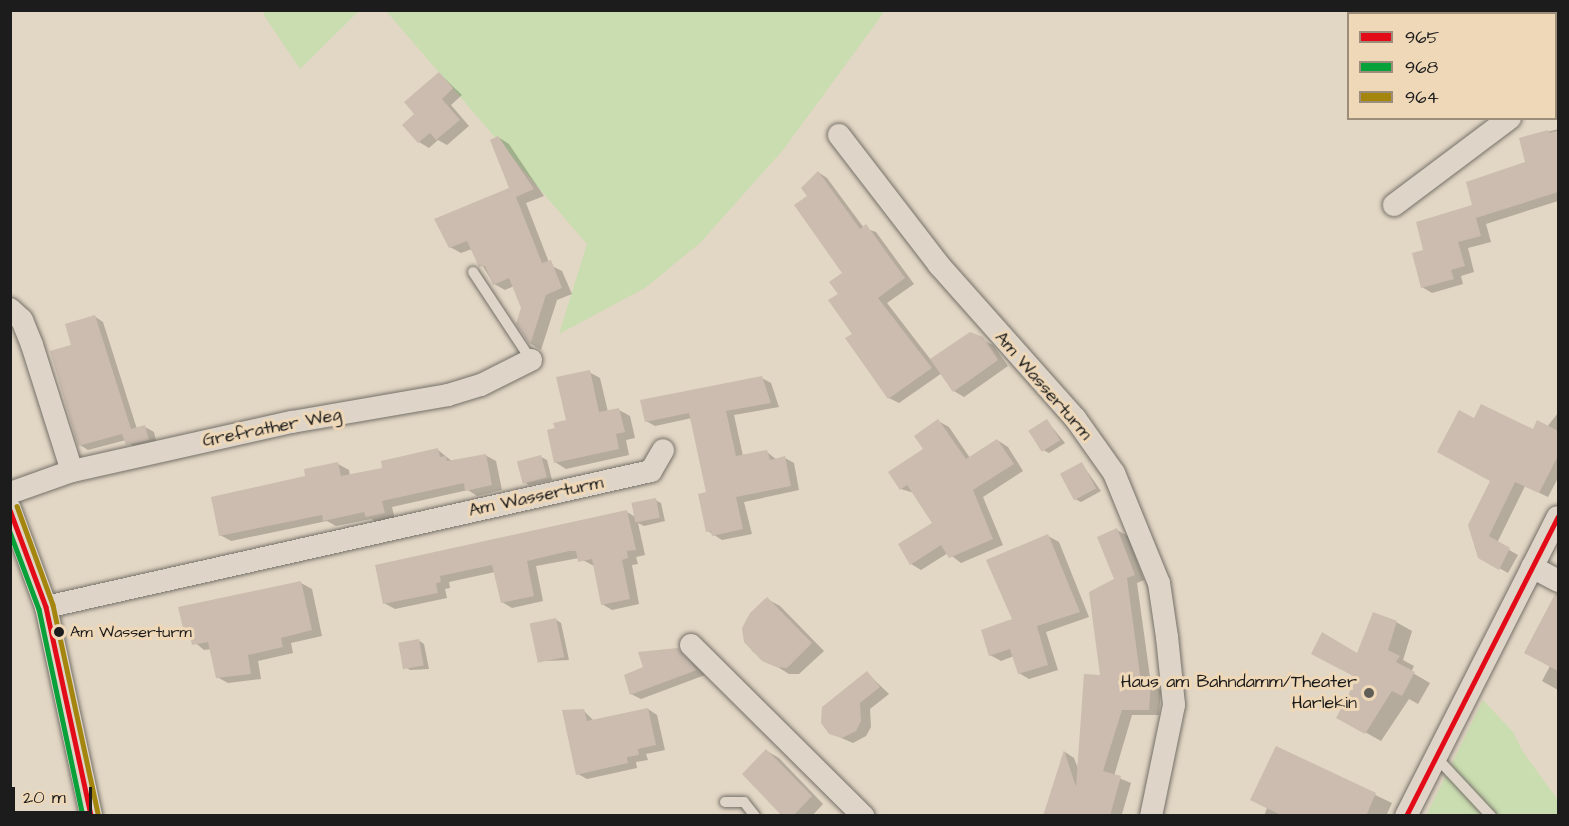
<!DOCTYPE html>
<html>
<head>
<meta charset="utf-8">
<style>
	body { margin:0 }
	#map { position:relative; width:1569px; height:826px; overflow:hidden; background:#e2d6c4; font-family:"Architects Daughter",sans-serif }
	div>[style] { position:absolute }
	.green>* { inset:0; background:#caddb0 }
	.shadow>* { inset:0; background:#0003; transform-origin:0 0 }
	.building>* { inset:0; background:#cbbcaf; transform-origin:0 0 }
	.roads { filter:drop-shadow(0 0 2px #757068) drop-shadow(0 0 2px #757068) }
	.service>* { height:10px; margin:-5px; padding:0 5px; transform-origin:5px; border-radius:5px; background:#ded5c8 }
	.minor>* { height:22px; margin:-11px; padding:0 11px; transform-origin:11px; border-radius:11px; background:#ded5c8 }
	.bus-1>* { height:4.5px; margin:-2.25px; padding:0 2.25px; transform-origin:2.25px; border-radius:2.25px; background:#e30b18 }
	.bus-2>* { height:4.5px; margin:-2.25px; padding:0 2.25px; transform-origin:2.25px; border-radius:2.25px; background:#09a13a }
	.bus-3>* { height:4.5px; margin:-2.25px; padding:0 2.25px; transform-origin:2.25px; border-radius:2.25px; background:#a4860f }
	.dots>* { width:16px; height:16px; translate:-50% -50%; box-sizing:border-box; border:3px solid #efd8b7; border-radius:50% }
	span { translate:-50% -50%; white-space:nowrap; text-align:center; line-height:1.15; -webkit-text-stroke:6px #efd8b7; paint-order:stroke }
	.bus-label { font-size:16px; color:#1c1c1c }
	.left { translate:0 -50%; text-align:left }
	.street-label { font-size:18px; color:#1c1c1c }
	.poi-label { font-size:18px; color:#1c1c1c }
	.right { translate:-100% -50%; text-align:right }
	.frame { position:absolute; inset:0; border:12px solid #1c1c1c; pointer-events:none }
	.legend { position:absolute; left:1347px; top:12px; width:210px; height:108px; box-sizing:border-box; background:#efd8b7; border:2px solid #9b8d79; margin:0; padding:8px 10px; list-style:none; font-size:18px; color:#1c1c1c }
	.legend li { display:flex; align-items:center; gap:12px; height:30px }
	.legend b { width:30px; border:2px solid #9b8d79 }
	.scale { position:absolute; left:12px; top:787px; width:80px; height:27px; box-sizing:border-box; border:3px solid #1c1c1c; border-top:0; padding-left:8px; font-size:18px; line-height:21px; white-space:nowrap; color:#1c1c1c; -webkit-text-stroke:4px #efd8b7; paint-order:stroke }
</style>
</head>
<body>
<div id="map">
	<div class="green">
		<i style="clip-path:polygon(266px 11px,266px 10px,359px 11px,300px 69px,263px 14px)"></i>
		<i style="clip-path:polygon(386px 11px,885px 11px,783px 150px,700px 243px,645px 288px,559px 334px,587px 244px)"></i>
		<i style="clip-path:polygon(1483px 700px,1513px 732px,1523px 752px,1558px 800px,1558px 815px,1426px 816px)"></i>
	</div>
	<div class="shadow">
		<i style="left:1390px;top:10px;width:69px;height:4px"></i>
		<i style="clip-path:polygon(440px 74px,462px 95px,451px 105px,469px 126px,447px 145px,438px 140px,429px 148px,419px 142px,416px 114px)"></i>
		<i style="clip-path:polygon(1558px 129px,1558px 201px,1486px 224px,1491px 242px,1468px 248px,1474px 272px,1461px 276px,1463px 284px,1432px 293px,1422px 287px,1425px 251px,1472px 206px,1527px 163px,1520px 139px)"></i>
		<i style="clip-path:polygon(498px 137px,509px 144px,544px 196px,526px 203px,550px 265px,562px 271px,572px 294px,557px 300px,541px 350px,531px 344px,518px 324px,523px 308px,514px 286px,505px 290px,494px 284px,472px 249px,461px 253px,450px 247px,511px 189px)"></i>
		<i style="clip-path:polygon(818px 172px,827px 178px,864px 228px,876px 232px,914px 284px,887px 303px,931px 360px,970px 334px,993px 345px,1008px 366px,964px 397px,954px 391px,942px 373px,899px 403px,889px 398px,854px 334px,840px 295px,844px 273px,809px 196px)"></i>
		<i style="clip-path:polygon(94px 316px,103px 322px,137px 429px,145px 427px,154px 432px,157px 445px,136px 449px,126px 440px,88px 450px,80px 445px,73px 346px)"></i>
		<i style="clip-path:polygon(589px 372px,600px 378px,608px 412px,619px 410px,630px 416px,635px 438px,626px 440px,629px 455px,566px 469px,555px 462px,557px 430px,567px 421px)"></i>
		<i style="clip-path:polygon(762px 378px,771px 383px,779px 407px,734px 415px,743px 456px,767px 452px,777px 460px,785px 458px,794px 463px,799px 490px,744px 502px,752px 534px,722px 540px,708px 531px,708px 494px,692px 418px,655px 426px,646px 421px)"></i>
		<i style="clip-path:polygon(1558px 413px,1558px 478px,1548px 497px,1525px 486px,1497px 543px,1518px 555px,1508px 573px,1480px 557px,1492px 480px,1474px 420px,1533px 431px,1547px 427px)"></i>
		<i style="clip-path:polygon(938px 421px,949px 427px,970px 458px,997px 440px,1008px 447px,1023px 471px,983px 497px,1003px 545px,961px 563px,948px 553px,921px 570px,911px 564px,934px 524px,914px 493px,901px 489px)"></i>
		<i style="clip-path:polygon(1047px 421px,1065px 443px,1049px 453px,1043px 450px)"></i>
		<i style="clip-path:polygon(438px 450px,453px 462px,485px 455px,496px 461px,502px 490px,477px 496px,468px 490px,392px 507px,395px 519px,378px 523px,371px 519px,336px 526px,327px 521px,231px 541px,220px 535px,307px 477px,338px 464px,349px 470px,350px 476px,384px 470px)"></i>
		<i style="clip-path:polygon(541px 457px,547px 460px,552px 480px,529px 485px,524px 482px)"></i>
		<i style="clip-path:polygon(1082px 464px,1101px 491px,1081px 502px,1075px 499px)"></i>
		<i style="clip-path:polygon(655px 500px,661px 503px,665px 521px,644px 526px,638px 523px,645px 555px,636px 557px,638px 564px,632px 565px,639px 604px,612px 610px,602px 604px,594px 566px,579px 558px,536px 566px,543px 601px,512px 608px,502px 602px,495px 572px,449px 582px,450px 588px,445px 589px,447px 598px,395px 609px,384px 603px,377px 567px,627px 512px,637px 518px)"></i>
		<i style="clip-path:polygon(1117px 530px,1128px 536px,1144px 580px,1137px 583px,1151px 684px,1161px 690px,1159px 715px,1132px 715px,1114px 776px,1131px 783px,1122px 814px,1125px 816px,1044px 816px,1065px 752px,1074px 758px,1079px 771px,1102px 677px,1116px 580px)"></i>
		<i style="clip-path:polygon(1048px 536px,1059px 542px,1089px 617px,1046px 632px,1058px 670px,1029px 679px,1019px 673px,1014px 656px,1001px 661px,990px 655px,1014px 620px)"></i>
		<i style="clip-path:polygon(301px 583px,312px 589px,322px 636px,291px 643px,293px 653px,258px 661px,261px 679px,228px 683px,217px 677px,211px 649px,204px 650px,186px 635px)"></i>
		<i style="clip-path:polygon(767px 599px,780px 606px,824px 651px,799px 674px,789px 674px,752px 651px,744px 629px)"></i>
		<i style="clip-path:polygon(1550px 605px,1558px 609px,1558px 690px,1542px 681px,1550px 666px)"></i>
		<i style="clip-path:polygon(555px 619px,561px 623px,569px 660px,545px 661px,539px 658px)"></i>
		<i style="clip-path:polygon(1396px 622px,1412px 631px,1403px 660px,1414px 666px,1411px 672px,1430px 683px,1418px 704px,1409px 699px,1381px 741px,1338px 717px,1358px 678px,1358px 655px)"></i>
		<i style="clip-path:polygon(418px 640px,424px 644px,429px 669px,410px 670px,404px 666px)"></i>
		<i style="clip-path:polygon(678px 650px,705px 675px,641px 699px,631px 694px,645px 668px)"></i>
		<i style="clip-path:polygon(867px 673px,889px 694px,870px 709px,871px 727px,866px 736px,853px 743px,830px 733px)"></i>
		<i style="clip-path:polygon(648px 709px,657px 715px,665px 750px,646px 754px,648px 760px,636px 762px,637px 768px,587px 779px,578px 774px,583px 710px,594px 721px)"></i>
		<i style="clip-path:polygon(1277px 748px,1392px 803px,1386px 816px,1264px 816px,1267px 808px,1252px 800px)"></i>
		<i style="clip-path:polygon(767px 751px,779px 758px,823px 804px,812px 816px,784px 816px)"></i>
	</div>
	<div class="building">
		<i style="clip-path:polygon(439px 72px,453px 88px,442px 99px,460px 120px,436px 140px,430px 133px,418px 143px,402px 125px,414px 114px,404px 102px)"></i>
		<i style="clip-path:polygon(1548px 130px,1549px 133px,1558px 131px,1558px 192px,1476px 218px,1481px 236px,1458px 242px,1465px 266px,1451px 270px,1454px 279px,1421px 288px,1412px 253px,1423px 250px,1416px 222px,1472px 205px,1474px 213px,1466px 182px,1525px 162px,1519px 138px)"></i>
		<i style="clip-path:polygon(498px 136px,534px 189px,516px 197px,542px 263px,551px 260px,562px 288px,546px 295px,530px 345px,516px 324px,521px 308px,509px 278px,493px 285px,485px 266px,479px 267px,467px 241px,449px 248px,434px 219px,509px 188px,490px 140px)"></i>
		<i style="clip-path:polygon(818px 171px,860px 229px,866px 224px,905px 278px,878px 298px,932px 368px,888px 399px,845px 338px,852px 334px,828px 300px,838px 294px,829px 282px,842px 273px,794px 205px,807px 196px,801px 188px)"></i>
		<i style="clip-path:polygon(95px 315px,131px 429px,145px 425px,149px 440px,126px 445px,122px 434px,78px 446px,50px 351px,71px 345px,65px 324px)"></i>
		<i style="clip-path:polygon(970px 332px,983px 337px,998px 360px,953px 392px,930px 359px)"></i>
		<i style="clip-path:polygon(590px 370px,599px 412px,619px 408px,625px 432px,616px 434px,619px 449px,554px 463px,547px 430px,555px 428px,553px 423px,566px 420px,556px 377px)"></i>
		<i style="clip-path:polygon(762px 376px,771px 403px,726px 411px,736px 456px,767px 450px,770px 460px,785px 456px,791px 486px,736px 497px,743px 529px,712px 536px,711px 531px,706px 532px,698px 494px,706px 492px,689px 413px,645px 422px,640px 400px)"></i>
		<i style="clip-path:polygon(1481px 404px,1533px 429px,1537px 420px,1558px 431px,1558px 456px,1539px 493px,1515px 482px,1489px 536px,1510px 548px,1499px 570px,1478px 558px,1468px 525px,1490px 481px,1437px 452px,1459px 410px,1474px 418px)"></i>
		<i style="clip-path:polygon(938px 419px,966px 459px,997px 439px,1014px 464px,973px 490px,993px 539px,949px 558px,941px 545px,910px 565px,898px 544px,932px 523px,907px 485px,900px 490px,888px 472px,923px 449px,914px 436px)"></i>
		<i style="left:1047px;top:419px;width:25px;height:22px;rotate:58deg"></i>
		<i style="clip-path:polygon(438px 448px,440px 457px,446px 456px,447px 461px,486px 454px,492px 485px,465px 491px,464px 483px,382px 501px,385px 513px,366px 517px,364px 512px,323px 521px,322px 515px,219px 536px,211px 497px,305px 476px,304px 469px,338px 462px,341px 476px,382px 468px,381px 461px)"></i>
		<i style="left:541px;top:455px;width:23px;height:25px;rotate:75deg"></i>
		<i style="left:1082px;top:462px;width:30px;height:25px;rotate:62deg"></i>
		<i style="left:656px;top:498px;width:20px;height:25px;rotate:79deg"></i>
		<i style="clip-path:polygon(627px 510px,636px 550px,627px 551px,628px 558px,622px 560px,630px 599px,601px 605px,592px 559px,578px 562px,576px 551px,569px 551px,527px 561px,534px 596px,501px 603px,492px 565px,440px 576px,441px 582px,436px 583px,438px 593px,383px 604px,375px 565px)"></i>
		<i style="clip-path:polygon(1117px 528px,1135px 575px,1127px 578px,1141px 682px,1151px 683px,1149px 710px,1122px 710px,1103px 771px,1121px 776px,1110px 816px,1043px 816px,1064px 750px,1076px 787px,1084px 674px,1100px 675px,1089px 592px,1114px 579px,1097px 537px)"></i>
		<i style="clip-path:polygon(1048px 534px,1080px 612px,1037px 626px,1048px 665px,1018px 674px,1010px 649px,989px 656px,981px 630px,1012px 619px,986px 560px)"></i>
		<i style="clip-path:polygon(301px 581px,312px 630px,281px 638px,283px 647px,248px 655px,251px 674px,216px 678px,208px 642px,192px 645px,190px 635px,185px 636px,178px 607px)"></i>
		<i style="clip-path:polygon(1555px 594px,1558px 594px,1558px 671px,1524px 653px)"></i>
		<i style="clip-path:polygon(767px 597px,812px 643px,787px 668px,776px 667px,762px 661px,744px 642px,742px 628px,750px 613px)"></i>
		<i style="clip-path:polygon(1373px 612px,1397px 621px,1388px 650px,1400px 656px,1396px 662px,1415px 672px,1402px 696px,1392px 691px,1365px 734px,1336px 718px,1357px 678px,1311px 654px,1322px 632px,1357px 653px)"></i>
		<i style="left:556px;top:618px;width:40px;height:27px;rotate:78deg"></i>
		<i style="left:419px;top:639px;width:27px;height:21px;rotate:80deg"></i>
		<i style="clip-path:polygon(678px 648px,697px 670px,630px 695px,624px 675px,643px 667px,638px 652px)"></i>
		<i style="clip-path:polygon(867px 671px,880px 687px,860px 703px,861px 721px,856px 731px,842px 738px,829px 734px,821px 723px,822px 707px)"></i>
		<i style="clip-path:polygon(648px 708px,656px 745px,638px 749px,639px 755px,627px 757px,628px 763px,576px 775px,562px 710px,584px 709px,587px 721px)"></i>
		<i style="clip-path:polygon(1276px 746px,1376px 793px,1366px 816px,1283px 816px,1250px 800px)"></i>
		<i style="clip-path:polygon(766px 749px,812px 796px,793px 816px,782px 816px,742px 774px)"></i>
	</div>
	<div class="roads">
		<div class="service">
			<i style="left:1493px;top:10px;width:1px"></i>
			<i style="left:473px;top:272px;width:105px;rotate:56.6deg"></i>
			<i style="left:1436px;top:757px;width:81px;rotate:47deg"></i>
			<i style="left:725px;top:802px;width:19px"></i>
			<i style="left:744px;top:802px;width:18px;rotate:52deg"></i>
		</div>
		<div class="minor">
			<i style="left:1514px;top:10px;width:4px;rotate:63deg"></i>
			<i style="left:1556px;top:25px;width:3px;rotate:-45deg"></i>
			<i style="left:1556px;top:85px;width:4px;rotate:-56deg"></i>
			<i style="left:839px;top:135px;width:164px;rotate:52.4deg"></i>
			<i style="left:939px;top:265px;width:205px;rotate:48.4deg"></i>
			<i style="left:1075px;top:418px;width:67px;rotate:54.7deg"></i>
			<i style="left:1114px;top:473px;width:119px;rotate:67.8deg"></i>
			<i style="left:1159px;top:583px;width:55px;rotate:81.6deg"></i>
			<i style="left:1167px;top:637px;width:68px;rotate:84.1deg"></i>
			<i style="left:1174px;top:705px;width:113px;rotate:101.7deg"></i>
			<i style="left:1394px;top:205px;width:145px;rotate:-36.9deg"></i>
			<i style="left:10px;top:309px;width:16px;rotate:43deg"></i>
			<i style="left:22px;top:320px;width:27px;rotate:68deg"></i>
			<i style="left:32px;top:345px;width:132px;rotate:72.4deg"></i>
			<i style="left:10px;top:493px;width:66px;rotate:-19.5deg"></i>
			<i style="left:72px;top:471px;width:225px;rotate:-12.6deg"></i>
			<i style="left:292px;top:422px;width:158px;rotate:-9.8deg"></i>
			<i style="left:448px;top:395px;width:34px;rotate:-17deg"></i>
			<i style="left:481px;top:385px;width:56px;rotate:-26.6deg"></i>
			<i style="left:10px;top:509px;width:104px;rotate:69.8deg"></i>
			<i style="left:46px;top:607px;width:214px;rotate:77.8deg"></i>
			<i style="left:1532px;top:567px;width:30px;rotate:28deg"></i>
			<i style="left:46px;top:607px;width:620px;rotate:-12.67deg"></i>
			<i style="left:651px;top:471px;width:24px;rotate:-60deg"></i>
			<i style="left:691px;top:645px;width:243px;rotate:44.8deg"></i>
			<i style="left:1406px;top:816px;width:335px;rotate:-63.1deg"></i>
		</div>
	</div>
	<div class="bus-1">
		<i style="left:10px;top:510px;width:103px;rotate:69.6deg"></i>
		<i style="left:46px;top:607px;width:214px;rotate:77.8deg"></i>
		<i style="left:1406px;top:816px;width:335px;rotate:-63.1deg"></i>
	</div>
	<div class="bus-2">
		<i style="left:10px;top:532px;width:82px;rotate:69.4deg"></i>
		<i style="left:39px;top:609px;width:212px;rotate:78deg"></i>
	</div>
	<div class="bus-3">
		<i style="left:17px;top:506px;width:105px;rotate:70deg"></i>
		<i style="left:53px;top:605px;width:214px;rotate:77.8deg"></i>
	</div>
	<div class="dots">
		<i style="left:59px;top:632px;background:#1c1c1c"></i>
		<i style="left:1369px;top:693px;background:#615d57"></i>
	</div>
	<div class="bus-label">
		<span class="left" style="left:70px;top:632px">Am Wasserturm</span>
	</div>
	<div class="street-label">
		<span style="left:1043px;top:386px;rotate:49deg">Am Wasserturm</span>
		<span style="left:272px;top:428px;rotate:-11deg">Grefrather Weg</span>
		<span style="left:536px;top:497px;rotate:-12deg">Am Wasserturm</span>
	</div>
	<div class="poi-label">
		<span class="right" style="left:1357px;top:693px">Haus am Bahndamm/Theater<br>Harlekin</span>
	</div>
	<div class="frame"></div>
	<ul class="legend">
	<li><b style="height:8px;background:#e30b18"></b>965</li>
	<li><b style="height:8px;background:#09a13a"></b>968</li>
	<li><b style="height:8px;background:#a4860f"></b>964</li>
	</ul>
	<div class="scale">20 m</div>
</div>
</body>
</html>
